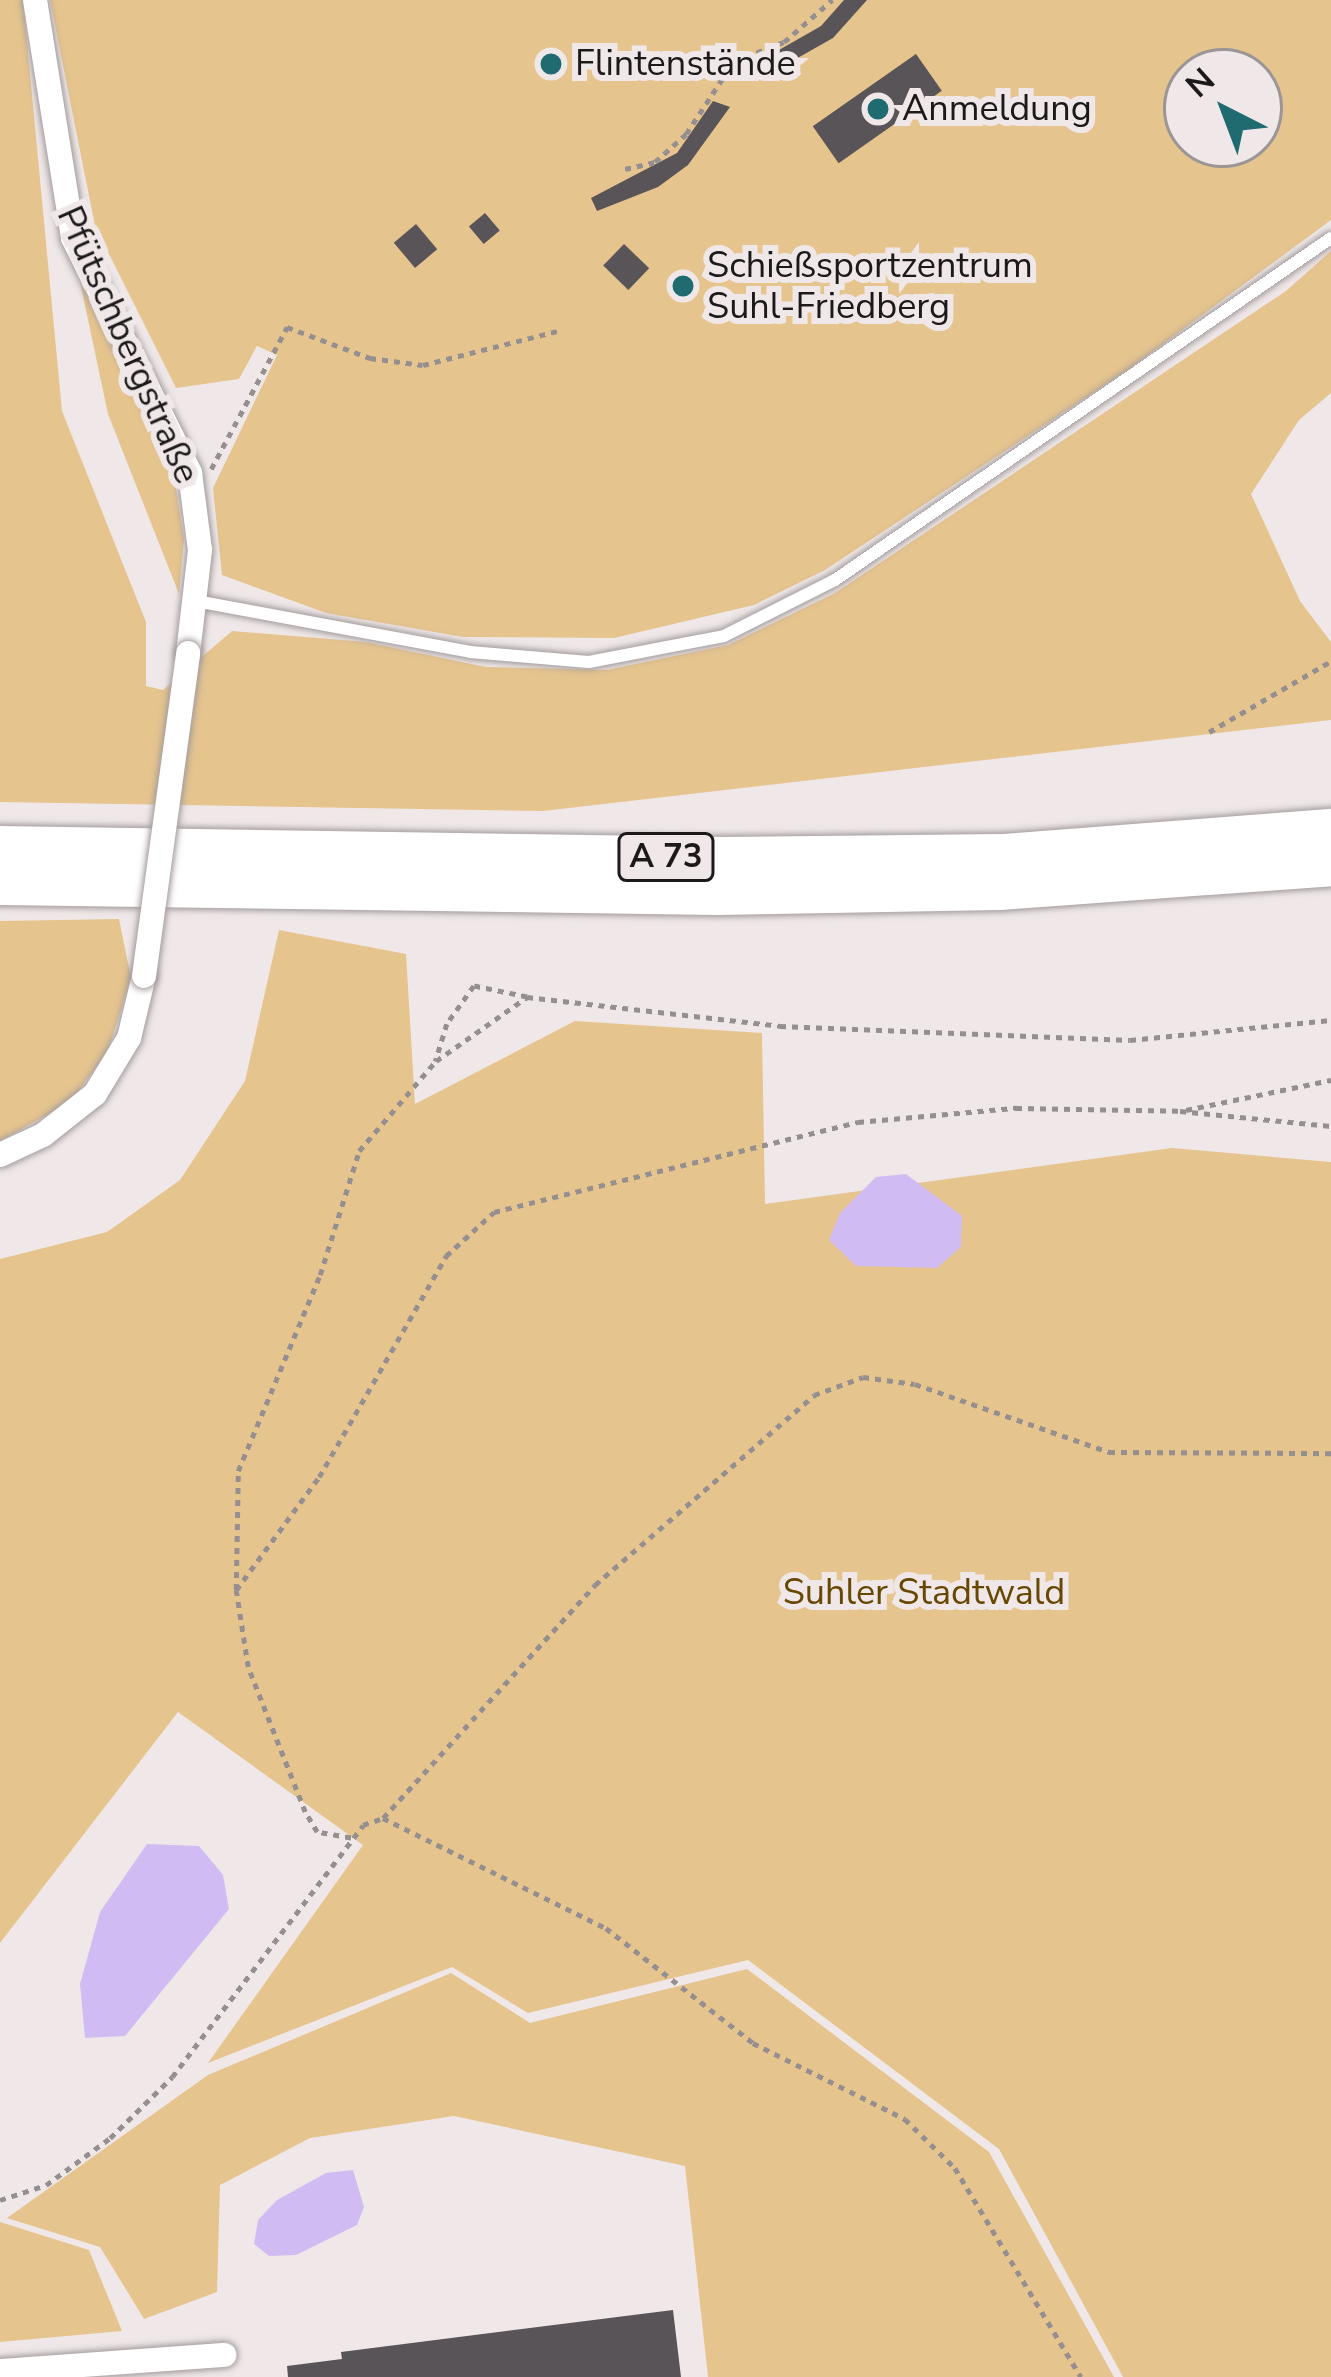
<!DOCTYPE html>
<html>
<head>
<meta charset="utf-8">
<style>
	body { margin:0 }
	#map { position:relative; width:1331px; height:2377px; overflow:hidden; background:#f0e8e8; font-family:"Nunito Sans",sans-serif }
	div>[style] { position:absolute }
	.green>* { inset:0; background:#e5c48e }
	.water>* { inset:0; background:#d1bbf3 }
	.building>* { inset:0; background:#595458; transform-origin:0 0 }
	.path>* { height:4.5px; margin-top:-2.25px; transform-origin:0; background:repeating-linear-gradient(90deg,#958f8f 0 6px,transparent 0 12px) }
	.roads { filter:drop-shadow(0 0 3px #a49c9d) drop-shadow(0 0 3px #a49c9d) }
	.service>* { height:12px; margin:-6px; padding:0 6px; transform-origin:6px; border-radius:6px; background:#fff }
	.minor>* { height:24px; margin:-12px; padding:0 12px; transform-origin:12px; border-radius:12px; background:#fff }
	.motorway>* { height:42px; margin:-21px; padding:0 21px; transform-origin:21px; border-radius:21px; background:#fff }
	.bridges { filter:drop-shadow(0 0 3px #a49c9d) drop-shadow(0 0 3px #a49c9d) }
	.minor-bridge>* { height:24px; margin:-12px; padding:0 12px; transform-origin:12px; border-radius:12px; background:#fff }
	.dots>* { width:33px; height:33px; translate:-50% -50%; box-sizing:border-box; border:6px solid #f0e8e8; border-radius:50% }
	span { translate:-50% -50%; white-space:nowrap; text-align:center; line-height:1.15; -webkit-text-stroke:12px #f0e8e8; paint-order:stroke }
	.shield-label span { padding:3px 9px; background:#f0e8e8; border:3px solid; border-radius:9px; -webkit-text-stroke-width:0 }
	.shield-label { font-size:33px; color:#1b1919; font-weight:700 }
	.poi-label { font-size:36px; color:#1b1919 }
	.left { translate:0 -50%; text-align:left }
	.street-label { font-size:36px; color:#1b1919 }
	.park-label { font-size:36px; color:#674701 }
	.north { position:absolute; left:1163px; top:48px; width:120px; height:120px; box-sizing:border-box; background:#f0e8e8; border:3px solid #9b9595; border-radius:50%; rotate:318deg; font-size:33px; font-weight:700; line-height:48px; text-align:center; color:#1b1919 }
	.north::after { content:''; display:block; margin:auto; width:42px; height:54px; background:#1f6b6f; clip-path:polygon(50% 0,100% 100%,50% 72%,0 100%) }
</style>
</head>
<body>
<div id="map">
	<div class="green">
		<i style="clip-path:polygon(0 0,23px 0,62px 411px,146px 622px,146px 686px,163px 690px,232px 631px,366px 642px,486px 667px,606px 670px,728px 645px,835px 593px,1286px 291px,1331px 251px,1331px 393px,1299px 420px,1251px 494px,1300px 601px,1331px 642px,1331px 720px,543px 811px,0 802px)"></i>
		<i style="clip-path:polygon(evenodd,50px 0,1331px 0,1331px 220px,1129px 369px,825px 570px,754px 605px,614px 638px,463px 637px,326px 613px,222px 575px,213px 488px,277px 355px,257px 346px,239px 379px,176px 388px,95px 226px,50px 0,1187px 72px,1259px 72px,1259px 144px,1187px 144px,1187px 72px)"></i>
		<i style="clip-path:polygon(80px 282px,173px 469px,184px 539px,179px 594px,108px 414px)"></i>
		<i style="clip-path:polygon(119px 919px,131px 978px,108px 1051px,70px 1102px,0 1141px,0 921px)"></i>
		<i style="clip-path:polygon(279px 930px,406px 954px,415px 1104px,575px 1021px,762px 1033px,765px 1204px,1172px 1148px,1331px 1162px,1331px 2377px,1123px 2377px,999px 2149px,748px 1960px,528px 2013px,452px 1967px,208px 2063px,363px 1845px,178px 1712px,0 1943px,0 1259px,107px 1232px,180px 1180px,245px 1081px)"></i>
		<i style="clip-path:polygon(747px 1969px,989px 2152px,1114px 2377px,708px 2377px,685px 2166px,454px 2116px,310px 2138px,220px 2185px,217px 2292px,144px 2319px,100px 2247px,7px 2218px,208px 2075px,451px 1973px,530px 2023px)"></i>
		<i style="clip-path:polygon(0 2222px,89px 2250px,122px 2331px,0 2342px)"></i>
	</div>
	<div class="water">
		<i style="clip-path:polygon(906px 1174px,962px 1216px,961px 1247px,937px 1268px,856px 1266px,829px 1240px,840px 1213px,876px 1177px)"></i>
		<i style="clip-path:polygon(147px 1844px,199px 1846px,223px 1875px,229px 1909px,125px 2036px,85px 2038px,80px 1984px,100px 1912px)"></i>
		<i style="clip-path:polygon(353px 2170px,364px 2207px,357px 2225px,296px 2255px,269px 2256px,254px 2244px,258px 2220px,277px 2200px,326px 2173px)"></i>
	</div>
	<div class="building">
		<i style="clip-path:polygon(844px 0,867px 0,833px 38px,771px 73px,765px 58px,821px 26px)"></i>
		<i style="left:916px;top:54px;width:45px;height:126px;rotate:55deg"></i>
		<i style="clip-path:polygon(713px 101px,730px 107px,688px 165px,658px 187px,597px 211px,591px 198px,677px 153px)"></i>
		<i style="left:485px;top:213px;width:23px;height:21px;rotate:50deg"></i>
		<i style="left:416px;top:224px;width:33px;height:29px;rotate:50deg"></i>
		<i style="left:624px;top:244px;width:35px;height:30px;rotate:44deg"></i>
		<i style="clip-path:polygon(673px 2310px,681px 2377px,288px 2377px,287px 2366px,342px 2359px,341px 2352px)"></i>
	</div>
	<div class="path">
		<i style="left:625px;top:169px;width:31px;rotate:-13deg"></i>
		<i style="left:655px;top:162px;width:42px;rotate:-42.1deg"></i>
		<i style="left:686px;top:134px;width:87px;rotate:-56.7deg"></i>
		<i style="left:734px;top:61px;width:53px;rotate:-20.8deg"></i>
		<i style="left:784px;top:42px;width:64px;rotate:-41.2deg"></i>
		<i style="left:211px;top:469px;width:161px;rotate:-61.8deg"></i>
		<i style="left:287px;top:327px;width:89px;rotate:20.5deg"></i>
		<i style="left:370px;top:358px;width:53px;rotate:7.5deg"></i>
		<i style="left:423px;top:365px;width:138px;rotate:-14.2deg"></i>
		<i style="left:1209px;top:732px;width:141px;rotate:-30.2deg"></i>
		<i style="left:527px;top:997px;width:255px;rotate:6.5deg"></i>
		<i style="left:780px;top:1026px;width:350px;rotate:2.3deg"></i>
		<i style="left:1130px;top:1040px;width:202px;rotate:-5.7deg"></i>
		<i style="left:1186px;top:1110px;width:148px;rotate:-11.7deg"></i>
		<i style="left:236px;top:1590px;width:140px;rotate:-53.7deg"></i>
		<i style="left:319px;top:1477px;width:255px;rotate:-60.1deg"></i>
		<i style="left:446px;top:1256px;width:65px;rotate:-42.5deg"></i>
		<i style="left:494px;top:1212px;width:375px;rotate:-13.9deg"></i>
		<i style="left:858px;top:1122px;width:159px;rotate:-5.1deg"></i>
		<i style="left:1016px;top:1108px;width:164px;rotate:1deg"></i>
		<i style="left:1180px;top:1111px;width:152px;rotate:5.7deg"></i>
		<i style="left:383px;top:1818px;width:249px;rotate:26.3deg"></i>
		<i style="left:606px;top:1928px;width:187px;rotate:38deg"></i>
		<i style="left:753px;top:2043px;width:170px;rotate:26.6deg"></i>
		<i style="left:905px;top:2119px;width:70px;rotate:44.4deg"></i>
		<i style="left:955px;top:2168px;width:244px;rotate:58.9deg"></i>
		<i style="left:351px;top:1838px;width:35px;rotate:-170deg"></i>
		<i style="left:317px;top:1832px;width:23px;rotate:-121deg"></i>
		<i style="left:305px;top:1812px;width:156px;rotate:-111.5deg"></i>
		<i style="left:248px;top:1667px;width:78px;rotate:-98.9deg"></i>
		<i style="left:236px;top:1590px;width:119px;rotate:-89deg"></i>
		<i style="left:238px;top:1471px;width:212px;rotate:-67.3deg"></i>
		<i style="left:320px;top:1275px;width:130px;rotate:-72.5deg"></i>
		<i style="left:359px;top:1151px;width:118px;rotate:-49.5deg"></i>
		<i style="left:436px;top:1061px;width:111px;rotate:-35.1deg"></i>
		<i style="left:527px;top:997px;width:54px;rotate:-168.3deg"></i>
		<i style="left:474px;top:986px;width:47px;rotate:125.4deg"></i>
		<i style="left:447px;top:1024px;width:39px;rotate:107deg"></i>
		<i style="left:0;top:2200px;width:48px;rotate:-18.1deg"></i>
		<i style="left:46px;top:2185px;width:79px;rotate:-36.3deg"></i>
		<i style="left:110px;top:2138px;width:87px;rotate:-44.5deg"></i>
		<i style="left:172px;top:2077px;width:316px;rotate:-52.8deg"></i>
		<i style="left:363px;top:1825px;width:21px;rotate:-19deg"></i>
		<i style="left:383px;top:1818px;width:315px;rotate:-47.7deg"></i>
		<i style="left:595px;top:1585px;width:290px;rotate:-40.9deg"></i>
		<i style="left:814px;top:1395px;width:52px;rotate:-20.2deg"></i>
		<i style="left:863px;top:1377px;width:52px;rotate:7.7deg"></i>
		<i style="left:915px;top:1384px;width:206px;rotate:19.3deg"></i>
		<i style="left:1109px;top:1452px;width:222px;rotate:0.3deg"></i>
	</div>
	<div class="roads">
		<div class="service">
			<i style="left:196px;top:601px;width:279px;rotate:10.5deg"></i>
			<i style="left:470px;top:652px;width:119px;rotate:4.8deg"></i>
			<i style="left:589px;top:662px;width:137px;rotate:-10.9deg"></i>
			<i style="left:724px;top:636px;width:124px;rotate:-26.8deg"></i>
			<i style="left:835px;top:580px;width:602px;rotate:-34.59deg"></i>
		</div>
		<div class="minor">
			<i style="left:35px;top:0;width:241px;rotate:80.9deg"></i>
			<i style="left:73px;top:238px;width:263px;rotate:63.5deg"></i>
			<i style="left:190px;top:473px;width:78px;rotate:82.6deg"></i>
			<i style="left:200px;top:550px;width:104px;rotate:96.6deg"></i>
			<i style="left:0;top:1155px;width:47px;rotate:-24.9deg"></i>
			<i style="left:43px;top:1135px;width:66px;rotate:-38.3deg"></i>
			<i style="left:95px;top:1094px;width:66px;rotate:-58.7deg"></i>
			<i style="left:129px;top:1038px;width:64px;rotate:-76.4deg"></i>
			<i style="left:0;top:2371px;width:225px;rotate:-4.1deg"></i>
		</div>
		<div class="motorway">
			<i style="left:0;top:847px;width:724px;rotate:0.87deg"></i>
			<i style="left:724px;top:858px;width:279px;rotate:-0.6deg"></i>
			<i style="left:1003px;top:855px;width:329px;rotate:-4.4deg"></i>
			<i style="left:0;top:884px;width:718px;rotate:0.8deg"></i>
			<i style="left:718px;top:894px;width:281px;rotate:-1deg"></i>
			<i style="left:999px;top:889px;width:333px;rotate:-4.1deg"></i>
		</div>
	</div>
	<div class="bridges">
		<div class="minor-bridge">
			<i style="left:144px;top:976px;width:326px;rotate:-82.2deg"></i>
		</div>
	</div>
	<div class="dots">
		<i style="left:551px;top:64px;background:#1f6b6f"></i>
		<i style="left:878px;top:109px;background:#1f6b6f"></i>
		<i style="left:683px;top:286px;background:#1f6b6f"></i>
	</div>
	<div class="shield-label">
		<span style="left:666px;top:857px">A 73</span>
	</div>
	<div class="poi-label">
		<span class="left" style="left:575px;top:64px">Flintenstände</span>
		<span class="left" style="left:902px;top:109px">Anmeldung</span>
		<span class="left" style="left:707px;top:286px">Schießsportzentrum<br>Suhl-Friedberg</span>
	</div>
	<div class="street-label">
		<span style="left:128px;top:345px;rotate:66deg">Pfütschbergstraße</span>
	</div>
	<div class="park-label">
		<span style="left:924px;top:1593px">Suhler Stadtwald</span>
	</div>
	<div class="north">N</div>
</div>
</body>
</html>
